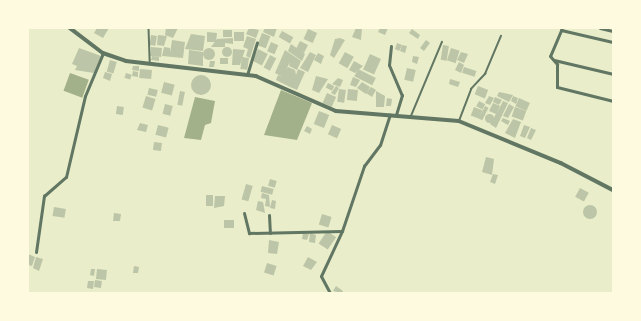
<!DOCTYPE html>
<html>
<head>
<meta charset="utf-8">
<style>
	body { margin:0 }
	#map { position:relative; width:641px; height:321px; overflow:hidden; background:#e9edc9; font-family:Signika,sans-serif }
	div>[style] { position:absolute }
	.water>* { inset:0; background:#a3b18a; transform-origin:0 0 }
	.building>* { inset:0; background:#bcc5a7; transform-origin:0 0 }
	.round { border-radius:50% }
	.service>* { height:1.5px; margin:-0.75px; padding:0 0.75px; transform-origin:0.75px; border-radius:0.75px; background:#617663 }
	.minor>* { height:3px; margin:-1.5px; padding:0 1.5px; transform-origin:1.5px; border-radius:1.5px; background:#617663 }
	.tertiary>* { height:3.5px; margin:-1.75px; padding:0 1.75px; transform-origin:1.75px; border-radius:1.75px; background:#617663 }
	span { translate:-50% -50%; white-space:nowrap; text-align:center; line-height:1.15; -webkit-text-stroke:4px #fefae0; paint-order:stroke }
	.frame { position:absolute; inset:0; border:29px solid #fefae0; pointer-events:none }
</style>
</head>
<body>
<div id="map">
	<div class="water">
		<i style="left:70px;top:73px;width:20px;height:19px;rotate:20deg"></i>
		<i style="clip-path:polygon(281px 90px,312px 103px,297px 140px,264px 135px)"></i>
		<i style="clip-path:polygon(195px 97px,215px 101px,211px 123px,205px 125px,201px 140px,184px 138px)"></i>
	</div>
	<div class="building">
		<i style="clip-path:polygon(97px 28px,109px 28px,103px 38px,94px 33px)"></i>
		<i style="clip-path:polygon(166px 28px,178px 28px,173px 38px,165px 35px)"></i>
		<i style="clip-path:polygon(249px 28px,259px 30px,256px 38px,246px 34px)"></i>
		<i style="clip-path:polygon(265px 28px,277px 28px,274px 37px,263px 32px)"></i>
		<i style="clip-path:polygon(356px 28px,362px 28px,361px 40px,352px 37px)"></i>
		<i style="clip-path:polygon(380px 28px,388px 28px,385px 35px,378px 32px)"></i>
		<i style="left:308px;top:29px;width:10px;height:11px;rotate:24deg"></i>
		<i style="clip-path:polygon(412px 29px,420px 35px,418px 39px,409px 33px)"></i>
		<i style="left:223px;top:30px;width:9px;height:7px"></i>
		<i style="left:282px;top:31px;width:13px;height:7px;rotate:29deg"></i>
		<i style="clip-path:polygon(207px 32px,217px 33px,216px 42px,207px 42px)"></i>
		<i style="left:234px;top:32px;width:10px;height:9px"></i>
		<i style="left:262px;top:33px;width:9px;height:13px;rotate:21deg"></i>
		<i style="clip-path:polygon(191px 34px,205px 36px,203px 51px,185px 49px)"></i>
		<i style="left:151px;top:35px;width:6px;height:10px;rotate:9deg"></i>
		<i style="clip-path:polygon(158px 35px,167px 36px,164px 46px,157px 45px)"></i>
		<i style="clip-path:polygon(247px 36px,256px 39px,250px 58px,246px 56px,248px 49px,243px 47px)"></i>
		<i style="clip-path:polygon(233px 38px,233px 44px,225px 43px,225px 47px,211px 47px,217px 39px)"></i>
		<i style="clip-path:polygon(340px 38px,345px 40px,334px 58px,330px 55px,335px 39px)"></i>
		<i style="clip-path:polygon(172px 40px,185px 42px,183px 58px,162px 56px,164px 47px,170px 48px,170px 53px)"></i>
		<i style="left:426px;top:40px;width:5px;height:10px;rotate:37deg"></i>
		<i style="left:300px;top:41px;width:9px;height:9px;rotate:27deg"></i>
		<i style="left:271px;top:42px;width:8px;height:10px;rotate:23deg"></i>
		<i style="clip-path:polygon(397px 43px,402px 45px,399px 51px,395px 49px)"></i>
		<i style="clip-path:polygon(291px 44px,305px 54px,302px 61px,288px 51px)"></i>
		<i style="clip-path:polygon(402px 45px,407px 46px,405px 53px,400px 51px)"></i>
		<i style="left:443px;top:45px;width:6px;height:15px;rotate:9deg"></i>
		<i class="round" style="left:222px;top:47px;width:10px;height:10px"></i>
		<i style="left:151px;top:47px;width:11px;height:9px;rotate:5deg"></i>
		<i class="round" style="left:203px;top:48px;width:12px;height:12px"></i>
		<i style="clip-path:polygon(79px 48px,101px 56px,94px 73px,75px 70px,77px 66px,72px 64px)"></i>
		<i style="left:451px;top:48px;width:9px;height:13px;rotate:18deg"></i>
		<i style="clip-path:polygon(233px 49px,245px 50px,240px 65px,232px 65px)"></i>
		<i style="left:258px;top:49px;width:11px;height:13px;rotate:27deg"></i>
		<i style="clip-path:polygon(189px 50px,203px 52px,203px 66px,188px 64px)"></i>
		<i style="clip-path:polygon(285px 50px,301px 61px,297px 70px,289px 66px,290px 62px,286px 70px,288px 67px,295px 70px,296px 75px,298px 69px,305px 72px,297px 90px,290px 87px,293px 82px,290px 87px,276px 80px,278px 75px,283px 77px,275px 73px)"></i>
		<i style="clip-path:polygon(310px 52px,316px 55px,308px 72px,300px 68px)"></i>
		<i style="left:345px;top:52px;width:10px;height:13px;rotate:29deg"></i>
		<i style="clip-path:polygon(461px 52px,468px 54px,464px 63px,457px 60px)"></i>
		<i style="clip-path:polygon(318px 53px,324px 56px,321px 64px,314px 60px)"></i>
		<i style="left:370px;top:54px;width:12px;height:17px;rotate:24deg"></i>
		<i style="left:270px;top:55px;width:7px;height:14px;rotate:27deg"></i>
		<i style="clip-path:polygon(152px 56px,159px 57px,159px 61px,151px 60px)"></i>
		<i style="clip-path:polygon(413px 56px,419px 57px,417px 64px,412px 62px)"></i>
		<i style="left:242px;top:57px;width:7px;height:12px;rotate:8deg"></i>
		<i style="left:220px;top:58px;width:8px;height:6px"></i>
		<i style="left:110px;top:60px;width:7px;height:12px;rotate:16deg"></i>
		<i style="clip-path:polygon(210px 61px,215px 61px,214px 67px,209px 67px)"></i>
		<i style="clip-path:polygon(354px 61px,363px 66px,355px 73px,349px 70px)"></i>
		<i style="clip-path:polygon(459px 62px,464px 65px,461px 73px,455px 70px)"></i>
		<i style="clip-path:polygon(133px 66px,139px 66px,139px 71px,132px 70px)"></i>
		<i style="left:464px;top:67px;width:13px;height:6px;rotate:18deg"></i>
		<i style="left:407px;top:68px;width:9px;height:12px;rotate:13deg"></i>
		<i style="left:140px;top:69px;width:12px;height:9px;rotate:5deg"></i>
		<i style="left:358px;top:69px;width:20px;height:8px;rotate:27deg"></i>
		<i style="clip-path:polygon(133px 71px,138px 72px,138px 77px,132px 76px)"></i>
		<i style="clip-path:polygon(105px 72px,112px 74px,110px 81px,103px 78px)"></i>
		<i style="left:126px;top:73px;width:6px;height:5px;rotate:18deg"></i>
		<i class="round" style="left:191px;top:75px;width:20px;height:20px"></i>
		<i style="clip-path:polygon(316px 76px,328px 79px,319px 93px,312px 90px)"></i>
		<i style="clip-path:polygon(353px 77px,360px 80px,356px 87px,350px 85px)"></i>
		<i style="clip-path:polygon(338px 78px,343px 80px,340px 87px,332px 84px)"></i>
		<i style="clip-path:polygon(450px 79px,460px 82px,458px 87px,449px 84px)"></i>
		<i style="left:164px;top:82px;width:11px;height:11px;rotate:15deg"></i>
		<i style="clip-path:polygon(362px 82px,370px 87px,366px 94px,357px 88px)"></i>
		<i style="left:328px;top:83px;width:7px;height:5px;rotate:27deg"></i>
		<i style="clip-path:polygon(336px 86px,339px 88px,335px 95px,331px 93px)"></i>
		<i style="left:478px;top:86px;width:11px;height:9px;rotate:22deg"></i>
		<i style="clip-path:polygon(371px 87px,376px 90px,372px 97px,366px 93px)"></i>
		<i style="left:149px;top:88px;width:9px;height:7px;rotate:13deg"></i>
		<i style="left:339px;top:89px;width:7px;height:13px;rotate:8deg"></i>
		<i style="left:348px;top:89px;width:10px;height:11px;rotate:6deg"></i>
		<i style="left:180px;top:91px;width:5px;height:14px;rotate:11deg"></i>
		<i style="clip-path:polygon(376px 91px,385px 96px,384px 107px,376px 107px)"></i>
		<i style="clip-path:polygon(499px 92px,513px 95px,509px 102px,497px 96px)"></i>
		<i style="left:327px;top:93px;width:10px;height:11px;rotate:24deg"></i>
		<i style="left:146px;top:96px;width:10px;height:12px;rotate:17deg"></i>
		<i style="clip-path:polygon(489px 96px,494px 98px,490px 105px,485px 103px)"></i>
		<i style="clip-path:polygon(513px 96px,518px 98px,516px 104px,511px 101px)"></i>
		<i style="clip-path:polygon(495px 97px,502px 100px,499px 105px,493px 102px)"></i>
		<i style="clip-path:polygon(387px 98px,392px 99px,391px 106px,386px 106px)"></i>
		<i style="left:519px;top:98px;width:12px;height:9px;rotate:24deg"></i>
		<i style="left:479px;top:101px;width:7px;height:6px;rotate:27deg"></i>
		<i style="clip-path:polygon(503px 101px,508px 103px,496px 128px,490px 124px,496px 114px,489px 111px,493px 103px,500px 106px,497px 113px)"></i>
		<i style="left:165px;top:104px;width:8px;height:10px;rotate:14deg"></i>
		<i style="clip-path:polygon(509px 104px,514px 107px,508px 118px,503px 116px)"></i>
		<i style="left:117px;top:106px;width:7px;height:8px;rotate:8deg"></i>
		<i style="left:485px;top:106px;width:4px;height:14px;rotate:27deg"></i>
		<i style="left:474px;top:107px;width:9px;height:9px;rotate:21deg"></i>
		<i style="left:515px;top:107px;width:12px;height:10px;rotate:20deg"></i>
		<i style="left:319px;top:111px;width:11px;height:14px;rotate:22deg"></i>
		<i class="round" style="left:484.5px;top:113.5px;width:9px;height:9px"></i>
		<i style="clip-path:polygon(503px 118px,510px 121px,508px 125px,501px 121px)"></i>
		<i style="clip-path:polygon(513px 119px,521px 122px,515px 138px,505px 133px)"></i>
		<i style="clip-path:polygon(140px 123px,148px 125px,146px 132px,137px 130px)"></i>
		<i style="left:158px;top:125px;width:11px;height:10px;rotate:15deg"></i>
		<i style="left:332px;top:125px;width:10px;height:10px;rotate:24deg"></i>
		<i style="clip-path:polygon(524px 125px,530px 127px,525px 138px,520px 136px)"></i>
		<i style="clip-path:polygon(307px 126px,312px 129px,310px 134px,304px 131px)"></i>
		<i style="clip-path:polygon(531px 128px,536px 130px,531px 140px,527px 138px)"></i>
		<i style="left:154px;top:142px;width:8px;height:8px;rotate:7deg"></i>
		<i style="clip-path:polygon(486px 157px,494px 159px,492px 175px,482px 172px)"></i>
		<i style="clip-path:polygon(493px 174px,498px 175px,495px 184px,490px 182px)"></i>
		<i style="left:270px;top:179px;width:7px;height:7px;rotate:16deg"></i>
		<i style="left:246px;top:184px;width:7px;height:16px;rotate:16deg"></i>
		<i style="left:262px;top:186px;width:12px;height:6px;rotate:14deg"></i>
		<i style="left:580px;top:188px;width:10px;height:10px;rotate:29deg"></i>
		<i style="clip-path:polygon(262px 193px,269px 195px,270px 207px,265px 206px,266px 199px,261px 198px)"></i>
		<i style="left:206px;top:195px;width:7px;height:11px"></i>
		<i style="clip-path:polygon(215px 196px,225px 196px,224px 206px,214px 208px)"></i>
		<i style="clip-path:polygon(272px 200px,276px 201px,275px 209px,270px 208px)"></i>
		<i style="clip-path:polygon(258px 201px,263px 202px,265px 213px,256px 210px)"></i>
		<i class="round" style="left:583px;top:205px;width:14px;height:14px"></i>
		<i style="left:54px;top:207px;width:12px;height:9px;rotate:9deg"></i>
		<i style="clip-path:polygon(114px 213px,121px 214px,120px 221px,113px 221px)"></i>
		<i style="left:322px;top:214px;width:10px;height:11px;rotate:17deg"></i>
		<i style="left:224px;top:220px;width:10px;height:8px"></i>
		<i style="left:327px;top:231px;width:11px;height:15px;rotate:34deg"></i>
		<i style="clip-path:polygon(303px 233px,309px 234px,307px 240px,302px 239px)"></i>
		<i style="clip-path:polygon(310px 233px,316px 235px,315px 243px,309px 242px)"></i>
		<i style="clip-path:polygon(269px 240px,279px 242px,277px 254px,268px 253px)"></i>
		<i style="clip-path:polygon(28px 254px,35px 257px,32px 266px,28px 265px)"></i>
		<i style="clip-path:polygon(36px 257px,43px 259px,39px 271px,33px 268px)"></i>
		<i style="clip-path:polygon(308px 257px,317px 262px,311px 270px,303px 266px)"></i>
		<i style="left:267px;top:263px;width:10px;height:10px;rotate:17deg"></i>
		<i style="clip-path:polygon(134px 266px,139px 267px,138px 273px,133px 273px)"></i>
		<i style="clip-path:polygon(91px 269px,95px 269px,94px 276px,90px 275px)"></i>
		<i style="left:97px;top:269px;width:10px;height:10px;rotate:6deg"></i>
		<i style="left:95px;top:280px;width:7px;height:7px;rotate:8deg"></i>
		<i style="clip-path:polygon(88px 281px,94px 281px,93px 289px,87px 288px)"></i>
		<i style="clip-path:polygon(336px 286px,343px 291px,342px 293px,333px 291px)"></i>
	</div>
	<div class="service">
		<i style="left:149px;top:28px;width:35px;rotate:88deg"></i>
		<i style="left:411px;top:116px;width:80px;rotate:-67.3deg"></i>
		<i style="left:459px;top:121px;width:34px;rotate:-69deg"></i>
		<i style="left:471px;top:89px;width:21px;rotate:-47deg"></i>
		<i style="left:485px;top:74px;width:41px;rotate:-67.2deg"></i>
	</div>
	<div class="minor">
		<i style="left:562px;top:28px;width:30px;rotate:113deg"></i>
		<i style="left:550px;top:56px;width:11px;rotate:49deg"></i>
		<i style="left:557px;top:64px;width:23px;rotate:90deg"></i>
		<i style="left:557px;top:87px;width:58px;rotate:14deg"></i>
		<i style="left:600px;top:28px;width:13px;rotate:13deg"></i>
		<i style="left:561px;top:30px;width:53px;rotate:13deg"></i>
		<i style="left:391px;top:46px;width:19px;rotate:96deg"></i>
		<i style="left:389px;top:65px;width:33px;rotate:67deg"></i>
		<i style="left:402px;top:95px;width:21px;rotate:107deg"></i>
		<i style="left:554px;top:60px;width:61px;rotate:13.3deg"></i>
		<i style="left:247px;top:75px;width:34px;rotate:-73deg"></i>
		<i style="left:244px;top:213px;width:21px;rotate:76deg"></i>
		<i style="left:249px;top:233px;width:93px;rotate:-1.2deg"></i>
		<i style="left:269px;top:215px;width:18px;rotate:87deg"></i>
		<i style="left:36px;top:252px;width:57px;rotate:-81.9deg"></i>
		<i style="left:44px;top:196px;width:29px;rotate:-41deg"></i>
		<i style="left:66px;top:177px;width:83px;rotate:-76.8deg"></i>
		<i style="left:85px;top:96px;width:47px;rotate:-67.3deg"></i>
		<i style="left:330px;top:293px;width:19px;rotate:-118deg"></i>
		<i style="left:321px;top:276px;width:50px;rotate:-65deg"></i>
		<i style="left:342px;top:231px;width:69px;rotate:-71.3deg"></i>
		<i style="left:364px;top:166px;width:26px;rotate:-53deg"></i>
		<i style="left:380px;top:145px;width:32px;rotate:-72deg"></i>
	</div>
	<div class="tertiary">
		<i style="left:70px;top:28px;width:41px;rotate:37.1deg"></i>
		<i style="left:103px;top:53px;width:24px;rotate:19deg"></i>
		<i style="left:126px;top:61px;width:131px;rotate:6.6deg"></i>
		<i style="left:256px;top:76px;width:87px;rotate:23.6deg"></i>
		<i style="left:336px;top:111px;width:123px;rotate:4.6deg"></i>
		<i style="left:459px;top:121px;width:110px;rotate:22.4deg"></i>
		<i style="left:561px;top:163px;width:59px;rotate:27.4deg"></i>
	</div>
	<div class="frame"></div>
</div>
</body>
</html>
